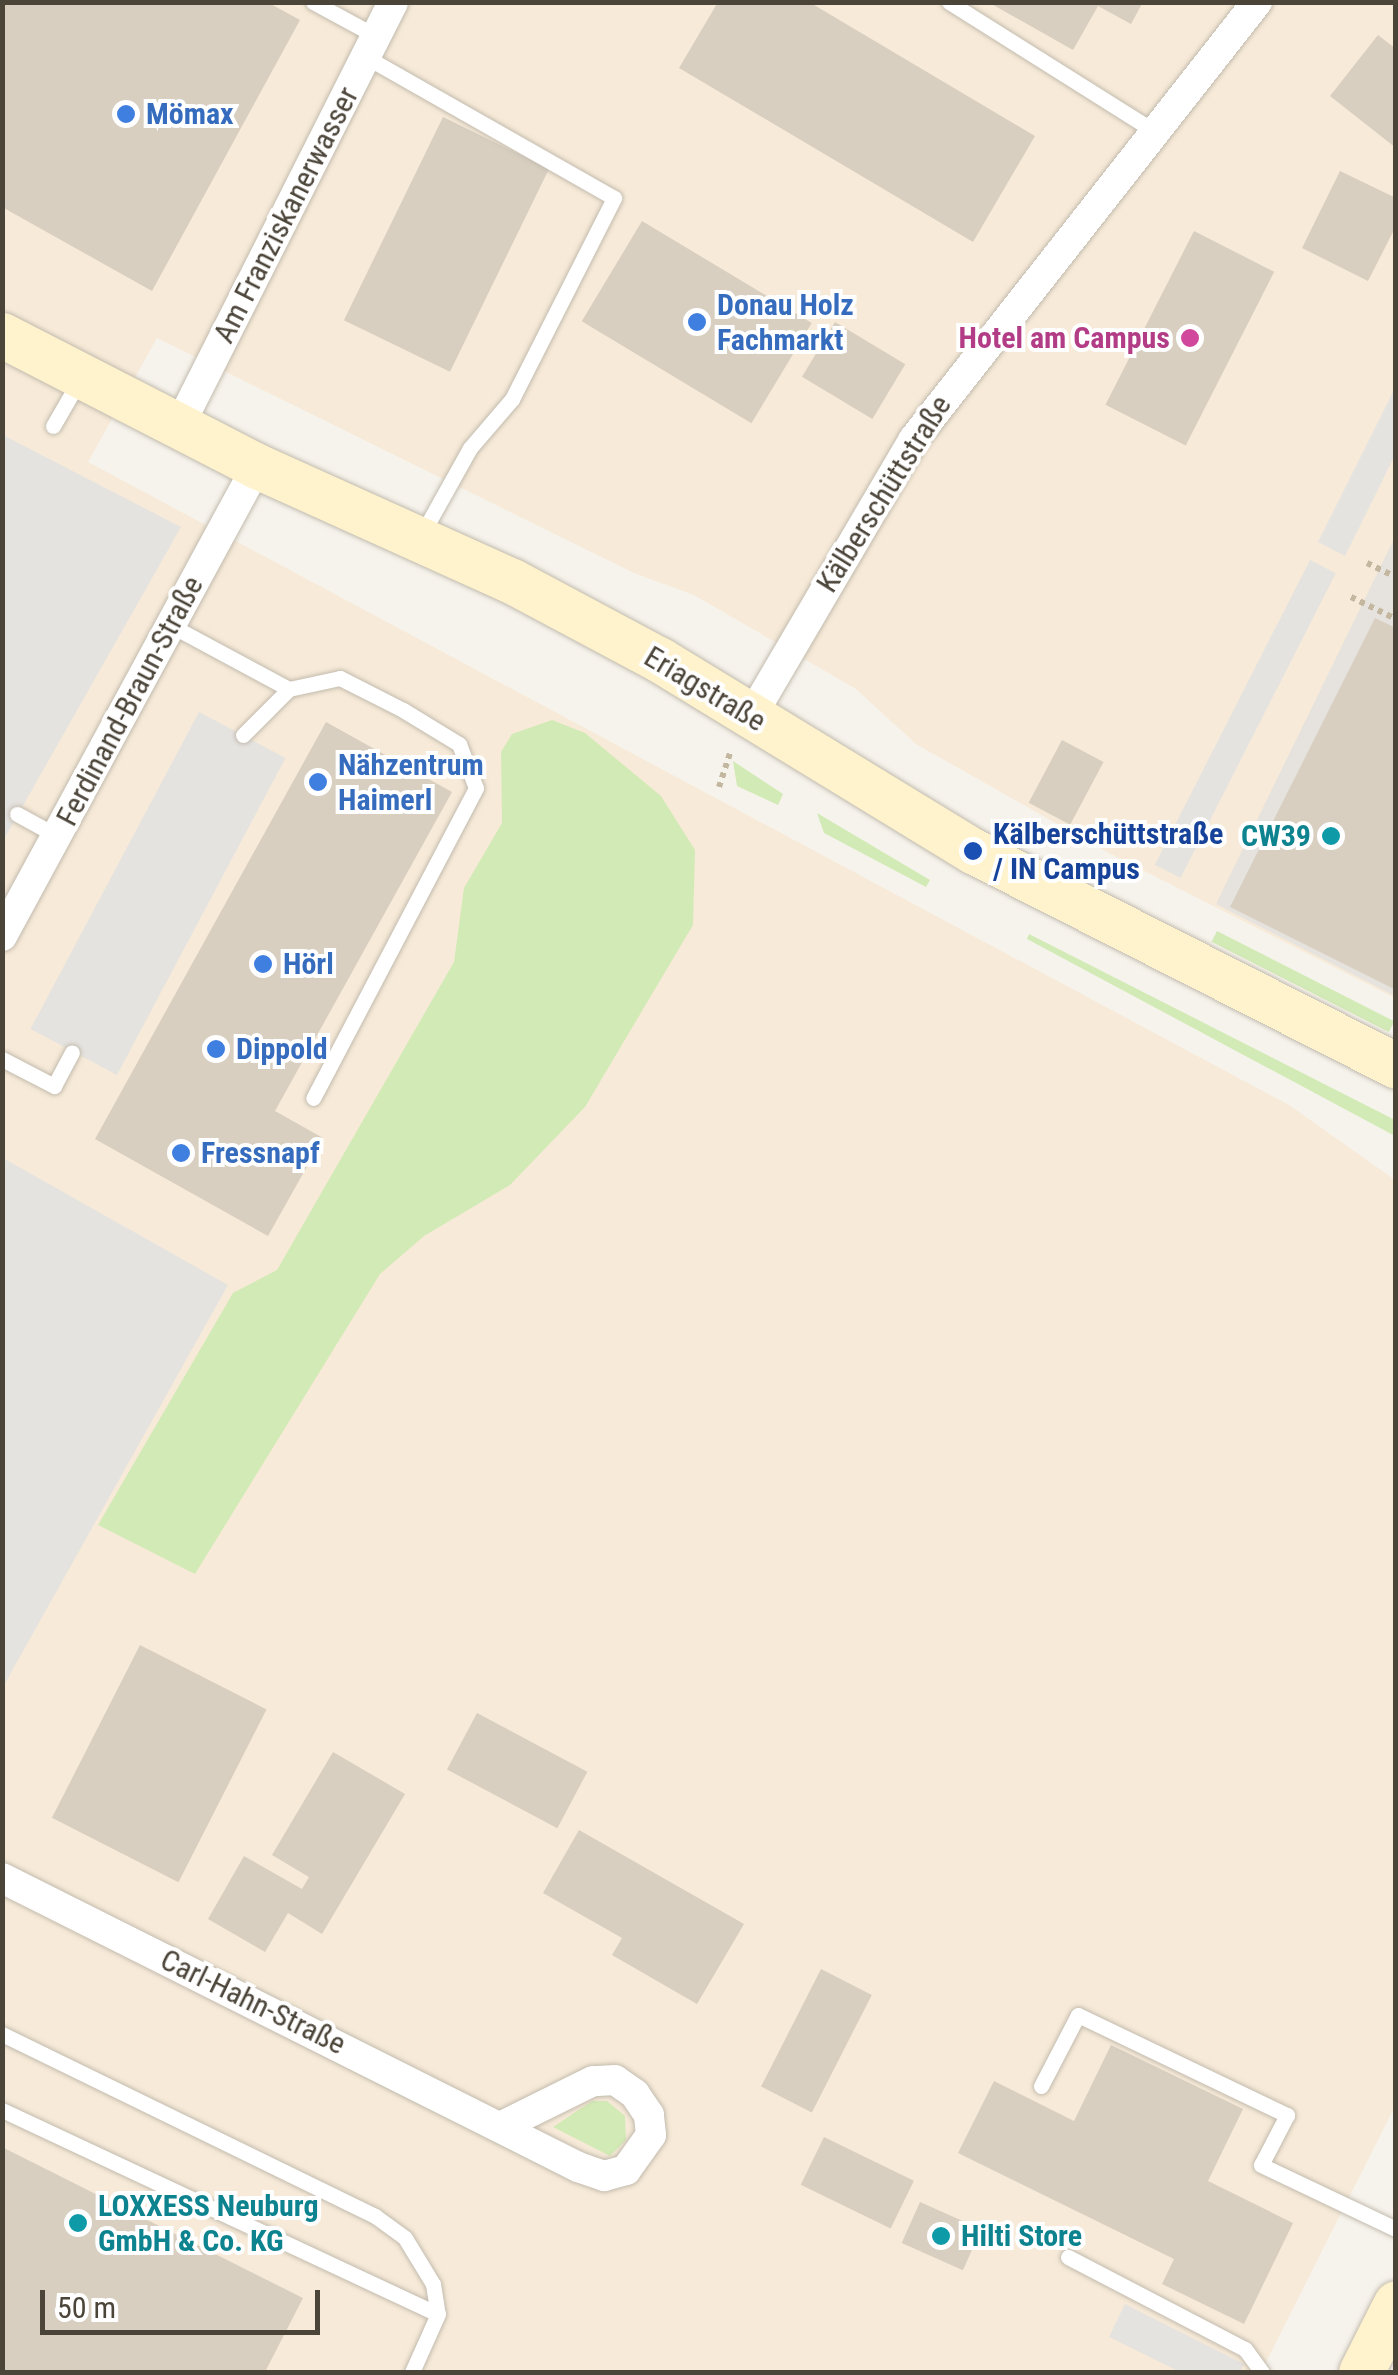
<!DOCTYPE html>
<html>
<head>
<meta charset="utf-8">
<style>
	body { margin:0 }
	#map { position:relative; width:1398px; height:2375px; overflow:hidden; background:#f6f3ec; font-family:"Roboto Condensed",sans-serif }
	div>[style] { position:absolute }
	.commercial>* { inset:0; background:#f7ead8 }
	.industrial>* { inset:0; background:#e6e2dd }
	.green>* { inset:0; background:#d2eab5; transform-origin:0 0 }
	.parking>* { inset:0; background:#e5e3e0; transform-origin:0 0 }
	.building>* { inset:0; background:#d8cfc1; transform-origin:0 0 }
	.path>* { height:6px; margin-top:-3px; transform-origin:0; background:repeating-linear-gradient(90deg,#c4b79f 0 5px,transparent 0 10px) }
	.roads { filter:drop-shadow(0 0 2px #c2bbae) drop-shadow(0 0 2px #c2bbae) }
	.lane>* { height:15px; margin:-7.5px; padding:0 7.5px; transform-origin:7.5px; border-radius:7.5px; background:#fff }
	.street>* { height:30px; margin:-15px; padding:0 15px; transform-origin:15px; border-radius:15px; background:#fff }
	.secondary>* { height:45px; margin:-22.5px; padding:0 22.5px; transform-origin:22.5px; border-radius:22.5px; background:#fff3cd }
	.dots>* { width:28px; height:28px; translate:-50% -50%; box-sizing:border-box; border:5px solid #fff; border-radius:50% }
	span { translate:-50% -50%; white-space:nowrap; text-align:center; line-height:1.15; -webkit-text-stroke:8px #fff; paint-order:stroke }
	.shop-label { font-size:30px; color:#366cbe; font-weight:700 }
	.left { translate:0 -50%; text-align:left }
	.street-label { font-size:30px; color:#4b4439 }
	.hotel-label { font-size:30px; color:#b23c85; font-weight:700 }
	.right { translate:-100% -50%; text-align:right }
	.transit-label { font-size:30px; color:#164399; font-weight:700 }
	.culture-label { font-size:30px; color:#0d838f; font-weight:700 }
	.frame { position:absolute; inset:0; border:5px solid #4b4439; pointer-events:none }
	.scale { position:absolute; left:40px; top:2290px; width:280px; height:45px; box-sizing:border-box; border:5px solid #4b4439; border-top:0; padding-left:12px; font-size:30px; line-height:35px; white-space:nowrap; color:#4b4439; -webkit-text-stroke:8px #fff; paint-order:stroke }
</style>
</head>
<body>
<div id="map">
	<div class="commercial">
		<i style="clip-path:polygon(3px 3px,1395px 3px,1395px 998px,1105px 851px,916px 744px,856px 689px,694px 595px,634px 573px,157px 338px,88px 462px,1289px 1105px,1395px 1180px,1395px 2106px,1261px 2372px,3px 2372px)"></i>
	</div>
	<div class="industrial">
		<i style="clip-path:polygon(1395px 537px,1395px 996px,1216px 904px)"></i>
	</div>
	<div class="green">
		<i style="clip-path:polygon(552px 720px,585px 733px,661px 796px,695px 850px,693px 925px,585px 1107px,510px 1185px,424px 1236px,380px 1274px,195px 1574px,98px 1525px,233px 1293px,277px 1270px,454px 962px,464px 888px,502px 823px,501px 752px,512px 734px)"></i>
		<i style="clip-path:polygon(733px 761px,783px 794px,778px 805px,737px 786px)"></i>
		<i style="clip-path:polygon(817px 813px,930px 880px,926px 887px,824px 833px)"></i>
		<i style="left:1217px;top:931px;width:199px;height:12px;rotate:27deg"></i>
		<i style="clip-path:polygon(1029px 934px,1395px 1120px,1395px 1136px,1027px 939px)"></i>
		<i style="clip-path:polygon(592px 2101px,607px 2101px,625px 2116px,626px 2140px,610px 2156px,553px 2127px)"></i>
	</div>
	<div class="parking">
		<i style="clip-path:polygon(1395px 388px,1395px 455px,1345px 556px,1318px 542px)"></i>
		<i style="clip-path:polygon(3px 435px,181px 527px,3px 841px)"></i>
		<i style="left:1310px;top:560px;width:29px;height:342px;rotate:27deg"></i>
		<i style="left:199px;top:712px;width:98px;height:359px;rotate:28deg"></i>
		<i style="clip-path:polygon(3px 1158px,228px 1285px,3px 1687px)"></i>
		<i style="clip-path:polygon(1125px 2304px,1244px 2364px,1240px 2372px,1180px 2372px,1109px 2337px)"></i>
	</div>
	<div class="building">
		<i style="clip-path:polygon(2px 2px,267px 2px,300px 20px,152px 291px,2px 207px)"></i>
		<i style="clip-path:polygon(718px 2px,809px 2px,1035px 136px,973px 242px,679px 68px)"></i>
		<i style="clip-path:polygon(988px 2px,1143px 2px,1131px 24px,1098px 6px,1073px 50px)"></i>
		<i style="clip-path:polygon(1378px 35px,1396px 49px,1396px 148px,1330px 96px)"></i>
		<i style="left:443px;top:117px;width:118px;height:226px;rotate:26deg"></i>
		<i style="clip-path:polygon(1340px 171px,1396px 198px,1396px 226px,1368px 281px,1302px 248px)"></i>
		<i style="left:642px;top:221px;width:198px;height:117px;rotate:31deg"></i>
		<i style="left:1194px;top:231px;width:90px;height:195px;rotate:27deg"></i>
		<i style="left:835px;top:322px;width:82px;height:64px;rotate:31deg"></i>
		<i style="clip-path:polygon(1375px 618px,1396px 628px,1396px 990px,1230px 907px)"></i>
		<i style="clip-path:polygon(326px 722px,452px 792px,275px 1111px,323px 1138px,268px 1236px,95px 1139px)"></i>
		<i style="left:1062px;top:740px;width:47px;height:71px;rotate:28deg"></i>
		<i style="left:140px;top:1645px;width:142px;height:194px;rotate:27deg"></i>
		<i style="left:477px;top:1713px;width:125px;height:64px;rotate:28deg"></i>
		<i style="clip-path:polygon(333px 1752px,405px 1794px,322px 1934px,288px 1913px,265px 1952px,208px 1919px,244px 1856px,302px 1889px,309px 1877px,272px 1855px)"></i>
		<i style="clip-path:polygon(579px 1830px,744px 1924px,697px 2004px,612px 1955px,622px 1938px,543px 1893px)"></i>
		<i style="left:821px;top:1969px;width:57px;height:132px;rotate:27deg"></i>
		<i style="clip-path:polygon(1111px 2045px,1243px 2109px,1208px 2181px,1293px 2223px,1244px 2324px,1162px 2284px,1174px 2259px,958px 2153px,994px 2081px,1074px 2121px)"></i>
		<i style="left:824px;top:2137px;width:100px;height:53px;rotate:26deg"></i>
		<i style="clip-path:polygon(2px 2147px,303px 2298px,265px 2372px,2px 2372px)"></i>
		<i style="left:920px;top:2202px;width:67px;height:45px;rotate:24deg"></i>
	</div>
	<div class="path">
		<i style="left:1367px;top:563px;width:32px;rotate:26deg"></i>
		<i style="left:1351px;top:597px;width:50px;rotate:26.1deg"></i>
		<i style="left:719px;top:787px;width:38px;rotate:-72deg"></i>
	</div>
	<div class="roads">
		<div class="lane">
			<i style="left:313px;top:2px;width:72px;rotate:28.4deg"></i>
			<i style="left:949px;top:2px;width:242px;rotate:32.2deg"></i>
			<i style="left:366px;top:57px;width:285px;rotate:29.6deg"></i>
			<i style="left:614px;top:198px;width:225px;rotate:116.9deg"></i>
			<i style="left:512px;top:399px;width:65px;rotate:130.6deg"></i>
			<i style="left:470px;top:448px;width:98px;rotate:119.2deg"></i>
			<i style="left:53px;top:426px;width:52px;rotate:-60deg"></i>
			<i style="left:170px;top:625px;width:135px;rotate:28.3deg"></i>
			<i style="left:289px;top:689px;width:65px;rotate:135deg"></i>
			<i style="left:289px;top:689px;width:52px;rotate:-12.2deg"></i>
			<i style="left:340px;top:678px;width:71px;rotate:26.9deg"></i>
			<i style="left:403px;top:710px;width:66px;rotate:31.3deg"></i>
			<i style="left:459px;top:744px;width:47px;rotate:68.9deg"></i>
			<i style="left:476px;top:788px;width:350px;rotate:117.7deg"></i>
			<i style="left:17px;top:814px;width:48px;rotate:28.7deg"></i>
			<i style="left:2px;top:1059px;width:59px;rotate:27.4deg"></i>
			<i style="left:54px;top:1086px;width:38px;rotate:-62deg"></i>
			<i style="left:2px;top:2034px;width:415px;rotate:26deg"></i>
			<i style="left:375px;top:2216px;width:37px;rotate:36deg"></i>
			<i style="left:405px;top:2238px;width:54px;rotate:58.7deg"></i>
			<i style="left:433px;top:2284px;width:30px;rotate:81deg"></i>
			<i style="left:438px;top:2314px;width:64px;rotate:114.1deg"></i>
			<i style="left:1041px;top:2086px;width:80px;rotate:-62.5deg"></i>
			<i style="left:1078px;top:2015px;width:232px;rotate:25.6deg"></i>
			<i style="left:1287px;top:2115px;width:56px;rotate:117.5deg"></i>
			<i style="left:1261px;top:2165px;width:149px;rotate:25.4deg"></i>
			<i style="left:2px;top:2110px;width:481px;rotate:25.1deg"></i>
			<i style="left:1068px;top:2257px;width:199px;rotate:27.5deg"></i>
			<i style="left:1245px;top:2349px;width:29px;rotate:54deg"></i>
		</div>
		<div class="street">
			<i style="left:179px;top:426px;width:475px;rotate:-63.2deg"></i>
			<i style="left:752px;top:715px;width:320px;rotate:-59.6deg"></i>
			<i style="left:914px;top:439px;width:556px;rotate:-51.87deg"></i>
			<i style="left:2px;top:936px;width:535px;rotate:-61.52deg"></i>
			<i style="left:2px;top:1878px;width:644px;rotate:26.64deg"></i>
			<i style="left:578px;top:2167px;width:28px;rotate:19deg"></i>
			<i style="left:604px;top:2176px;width:23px;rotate:-15deg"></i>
			<i style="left:626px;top:2170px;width:43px;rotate:-54.5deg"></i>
			<i style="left:651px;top:2135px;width:20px;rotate:-96deg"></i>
			<i style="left:649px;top:2115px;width:25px;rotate:-124deg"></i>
			<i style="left:635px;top:2094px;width:24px;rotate:-145deg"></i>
			<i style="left:615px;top:2080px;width:22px;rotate:177deg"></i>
			<i style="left:593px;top:2081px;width:99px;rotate:153.7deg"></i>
		</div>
		<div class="secondary">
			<i style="left:2px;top:335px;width:287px;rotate:27.2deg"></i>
			<i style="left:257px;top:466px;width:280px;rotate:24.3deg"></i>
			<i style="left:512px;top:581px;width:168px;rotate:28.1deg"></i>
			<i style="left:660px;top:660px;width:367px;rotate:31.4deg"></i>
			<i style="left:973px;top:851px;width:475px;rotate:26.9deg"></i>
			<i style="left:1361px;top:2372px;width:77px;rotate:-63.1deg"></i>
		</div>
	</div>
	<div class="dots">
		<i style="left:126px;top:114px;background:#3f7fe0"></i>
		<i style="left:697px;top:322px;background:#3f7fe0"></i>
		<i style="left:1190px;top:338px;background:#d1479c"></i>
		<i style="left:318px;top:782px;background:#3f7fe0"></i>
		<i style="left:1331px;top:836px;background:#0f9aa8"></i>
		<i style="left:973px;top:851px;background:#1a4fb4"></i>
		<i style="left:263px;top:964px;background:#3f7fe0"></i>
		<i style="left:216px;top:1049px;background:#3f7fe0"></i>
		<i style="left:181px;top:1153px;background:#3f7fe0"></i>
		<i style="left:78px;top:2223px;background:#0f9aa8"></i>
		<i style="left:941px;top:2236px;background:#0f9aa8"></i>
	</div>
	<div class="shop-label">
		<span class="left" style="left:146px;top:114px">Mömax</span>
		<span class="left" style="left:717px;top:322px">Donau Holz<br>Fachmarkt</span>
		<span class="left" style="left:338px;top:782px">Nähzentrum<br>Haimerl</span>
		<span class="left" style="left:283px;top:964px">Hörl</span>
		<span class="left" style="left:236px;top:1049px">Dippold</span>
		<span class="left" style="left:201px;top:1153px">Fressnapf</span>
	</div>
	<div class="street-label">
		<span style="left:286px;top:215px;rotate:-63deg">Am Franziskanerwasser</span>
		<span style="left:884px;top:494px;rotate:-58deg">Kälberschüttstraße</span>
		<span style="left:705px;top:689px;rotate:31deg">Eriagstraße</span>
		<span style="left:130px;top:701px;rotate:-62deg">Ferdinand-Braun-Straße</span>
		<span style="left:253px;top:2002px;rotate:26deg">Carl-Hahn-Straße</span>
	</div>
	<div class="hotel-label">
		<span class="right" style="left:1170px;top:338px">Hotel am Campus</span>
	</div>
	<div class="transit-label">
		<span class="left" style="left:993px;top:851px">Kälberschüttstraße<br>/ IN Campus</span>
	</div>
	<div class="culture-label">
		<span class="right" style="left:1311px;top:836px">CW39</span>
		<span class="left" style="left:98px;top:2223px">LOXXESS Neuburg<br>GmbH &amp; Co. KG</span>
		<span class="left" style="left:961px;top:2236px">Hilti Store</span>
	</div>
	<div class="frame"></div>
	<div class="scale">50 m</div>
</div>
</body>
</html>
